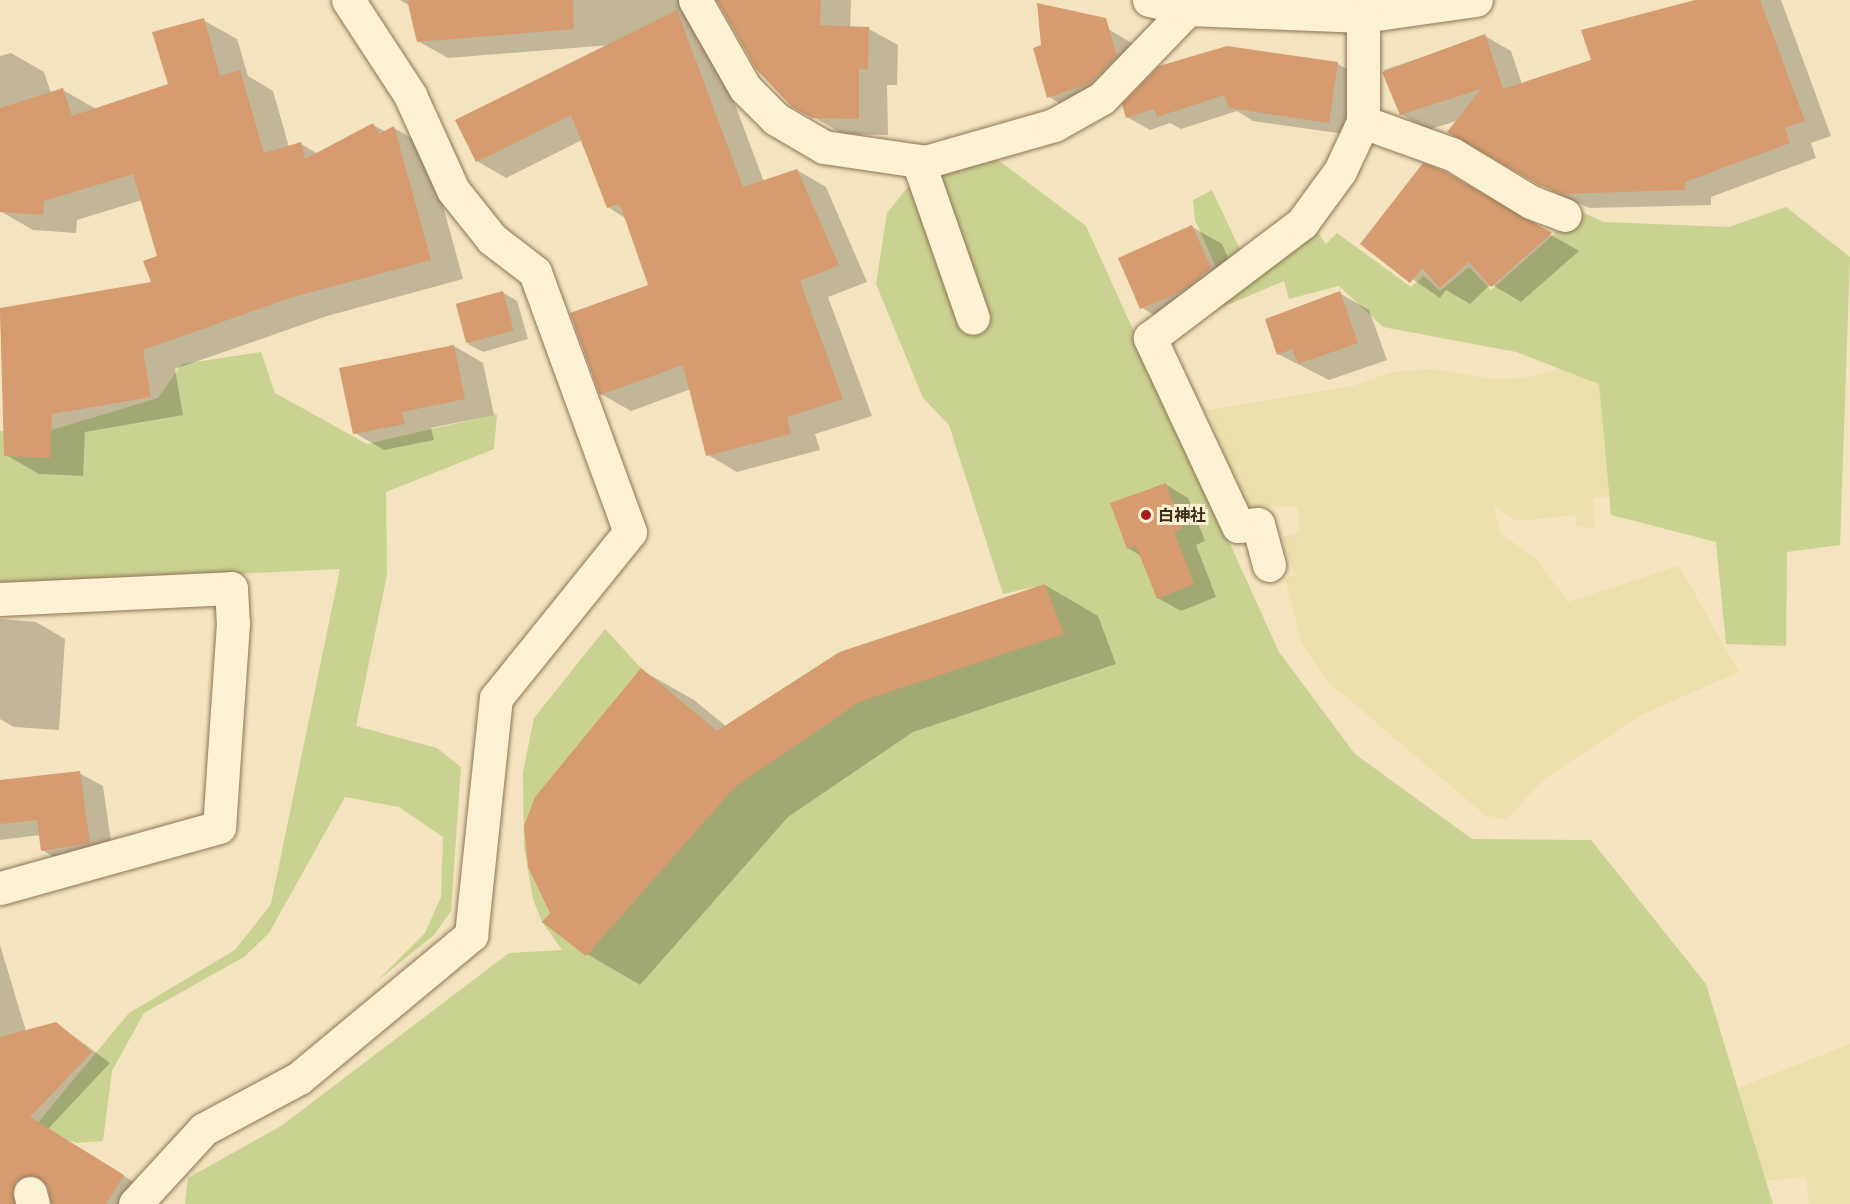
<!DOCTYPE html>
<html>
<head>
<meta charset="utf-8">
<style>
	body { margin:0 }
	#map { position:relative; width:1850px; height:1204px; overflow:hidden; background:#f3e4bf; font-family:"Libre Baskerville","Noto Sans JP",serif }
	div>[style] { position:absolute }
	.farmland>* { inset:0; background:#e9e0ab }
	.green>* { inset:0; background:#cad291 }
	.shadow>* { inset:0; background:#0003 }
	.building>* { inset:0; background:#d69c70; transform-origin:0 0 }
	.roads { filter:drop-shadow(0 0 2px #8e7455) drop-shadow(0 0 2px #8e7455) }
	.minor>* { height:33px; margin:-16.5px; padding:0 16.5px; transform-origin:16.5px; border-radius:16.5px; background:#fdf1d3 }
	.dots>* { width:16px; height:16px; translate:-50% -50%; box-sizing:border-box; border:3px solid #f9eecf; border-radius:50% }
	span { translate:-50% -50%; white-space:nowrap; text-align:center; line-height:1.15; -webkit-text-stroke:6px #f9eecf; paint-order:stroke }
	.poi-label { font-size:16px; color:#3b2b1b; font-weight:700 }
	.left { translate:0 -50%; text-align:left }
</style>
</head>
<body>
<div id="map">
	<div class="farmland">
		<i style="clip-path:polygon(1562px 368px,1599px 384px,1609px 496px,1593px 499px,1594px 528px,1576px 527px,1576px 515px,1517px 521px,1493px 505px,1501px 534px,1535px 557px,1568px 602px,1679px 566px,1739px 672px,1639px 716px,1544px 779px,1506px 820px,1485px 815px,1326px 680px,1301px 642px,1285px 578px,1295px 575px,1282px 537px,1300px 532px,1298px 506px,1246px 507px,1207px 410px,1352px 386px,1393px 372px,1432px 369px,1490px 379px,1525px 378px)"></i>
		<i style="clip-path:polygon(1850px 1044px,1850px 1204px,1810px 1204px,1805px 1177px,1766px 1181px,1738px 1088px)"></i>
	</div>
	<div class="green">
		<i style="clip-path:polygon(998px 160px,1086px 226px,1279px 652px,1355px 754px,1472px 839px,1591px 840px,1706px 984px,1773px 1204px,185px 1204px,188px 1178px,281px 1126px,509px 953px,562px 950px,542px 922px,533px 899px,524px 847px,523px 772px,534px 718px,605px 629px,641px 668px,717px 731px,839px 652px,1039px 586px,1003px 594px,949px 425px,923px 398px,876px 284px,887px 213px,915px 178px,950px 163px)"></i>
		<i style="clip-path:polygon(1212px 190px,1243px 256px,1301px 210px,1326px 244px,1337px 233px,1411px 287px,1424px 276px,1440px 291px,1469px 267px,1491px 290px,1580px 211px,1604px 222px,1729px 227px,1786px 207px,1850px 257px,1840px 545px,1787px 552px,1786px 646px,1726px 644px,1716px 542px,1611px 515px,1599px 384px,1516px 352px,1383px 327px,1339px 286px,1289px 299px,1284px 281px,1202px 316px,1224px 285px,1195px 220px,1193px 200px)"></i>
		<i style="clip-path:polygon(261px 352px,275px 393px,367px 444px,497px 414px,494px 449px,386px 492px,387px 575px,356px 726px,437px 748px,461px 767px,451px 911px,434px 935px,376px 982px,425px 933px,441px 897px,443px 837px,399px 807px,345px 797px,269px 933px,244px 957px,144px 1013px,112px 1071px,103px 1141px,77px 1143px,31px 1131px,129px 1013px,235px 950px,271px 904px,340px 569px,0 585px,0 431px,35px 435px,158px 398px,182px 364px)"></i>
	</div>
	<div class="shadow">
		<i style="clip-path:polygon(400px 0,696px 0,764px 182px,797px 170px,826px 187px,867px 282px,828px 297px,872px 416px,815px 434px,820px 450px,737px 472px,708px 455px,691px 389px,631px 411px,601px 394px,650px 286px,625px 218px,608px 207px,582px 140px,506px 178px,477px 161px,610px 45px,448px 58px,418px 41px,410px 6px)"></i>
		<i style="clip-path:polygon(701px 0,851px 0,850px 28px,869px 29px,898px 45px,897px 85px,887px 85px,888px 135px,843px 134px,793px 105px,757px 68px,717px 1px,710px 5px)"></i>
		<i style="clip-path:polygon(1700px 0,1781px 0,1831px 136px,1811px 143px,1816px 158px,1711px 197px,1711px 205px,1590px 208px,1568px 200px,1449px 132px,1459px 120px,1428px 130px,1401px 114px,1384px 70px,1485px 36px,1511px 51px,1522px 84px,1593px 61px,1583px 31px)"></i>
		<i style="clip-path:polygon(203px 20px,237px 39px,248px 76px,273px 91px,289px 147px,301px 144px,318px 154px,373px 125px,386px 132px,394px 128px,427px 147px,463px 279px,327px 316px,175px 369px,183px 415px,85px 432px,83px 476px,39px 474px,6px 455px,0 309px,153px 283px,158px 257px,142px 200px,77px 220px,76px 233px,33px 230px,0 211px,0 56px,11px 53px,44px 72px,51px 93px,63px 90px,96px 109px,169px 85px)"></i>
		<i style="clip-path:polygon(1108px 29px,1135px 45px,1075px 112px,1049px 97px)"></i>
		<i style="clip-path:polygon(1227px 48px,1338px 64px,1361px 77px,1352px 135px,1253px 121px,1237px 111px,1181px 129px,1170px 123px,1150px 130px,1127px 117px)"></i>
		<i style="clip-path:polygon(1423px 165px,1551px 235px,1579px 251px,1521px 302px,1491px 284px,1470px 304px,1446px 290px,1440px 298px,1362px 244px)"></i>
		<i style="clip-path:polygon(1192px 227px,1222px 244px,1240px 285px,1171px 325px,1142px 308px)"></i>
		<i style="clip-path:polygon(502px 292px,517px 301px,528px 339px,483px 352px,468px 344px)"></i>
		<i style="clip-path:polygon(1339px 293px,1369px 310px,1387px 360px,1329px 380px,1278px 354px)"></i>
		<i style="clip-path:polygon(454px 346px,483px 363px,494px 415px,431px 428px,434px 440px,384px 450px,355px 433px)"></i>
		<i style="clip-path:polygon(1165px 484px,1188px 498px,1205px 541px,1196px 545px,1216px 597px,1181px 611px,1158px 598px,1141px 556px,1128px 548px)"></i>
		<i style="clip-path:polygon(1045px 585px,1098px 616px,1116px 664px,913px 732px,788px 817px,640px 985px,587px 954px,552px 913px,641px 670px,694px 700px,727px 727px)"></i>
		<i style="clip-path:polygon(0 619px,36px 622px,65px 639px,59px 730px,14px 727px,0 719px)"></i>
		<i style="clip-path:polygon(79px 773px,103px 786px,113px 856px,66px 864px,42px 850px,40px 835px,0 840px,0 782px)"></i>
		<i style="clip-path:polygon(0 945px,26px 1031px,56px 1023px,110px 1063px,48px 1129px,142px 1187px,132px 1204px,49px 1204px,50px 1186px,36px 1190px,32px 1204px,0 1204px)"></i>
	</div>
	<div class="building">
		<i style="clip-path:polygon(407px 0,573px 0,574px 29px,417px 42px)"></i>
		<i style="clip-path:polygon(717px 0,821px 0,820px 25px,869px 27px,868px 69px,859px 69px,859px 119px,812px 118px,792px 107px,756px 69px)"></i>
		<i style="clip-path:polygon(1695px 0,1760px 0,1805px 121px,1785px 128px,1790px 143px,1685px 182px,1685px 190px,1562px 194px,1539px 185px,1447px 132px,1481px 89px,1400px 115px,1382px 72px,1485px 34px,1503px 89px,1591px 60px,1581px 30px)"></i>
		<i style="clip-path:polygon(1037px 3px,1106px 18px,1117px 56px,1090px 83px,1047px 98px,1033px 48px,1041px 45px)"></i>
		<i style="clip-path:polygon(677px 10px,743px 187px,797px 169px,839px 265px,800px 281px,843px 399px,787px 417px,791px 434px,706px 456px,683px 365px,600px 395px,570px 313px,648px 285px,622px 210px,618px 204px,607px 208px,571px 115px,476px 162px,455px 120px)"></i>
		<i style="clip-path:polygon(204px 18px,220px 76px,240px 70px,264px 153px,301px 142px,305px 159px,373px 123px,379px 134px,394px 126px,431px 260px,293px 297px,143px 350px,151px 397px,52px 414px,50px 458px,4px 456px,0 308px,151px 282px,143px 261px,157px 256px,133px 174px,44px 201px,43px 215px,0 212px,0 108px,63px 88px,72px 116px,168px 84px,152px 32px)"></i>
		<i style="clip-path:polygon(1227px 46px,1338px 62px,1329px 123px,1229px 108px,1224px 95px,1157px 117px,1154px 109px,1126px 118px,1122px 104px,1159px 66px)"></i>
		<i style="clip-path:polygon(1423px 163px,1444px 171px,1552px 233px,1491px 287px,1469px 262px,1440px 288px,1422px 268px,1410px 283px,1360px 244px)"></i>
		<i style="clip-path:polygon(1192px 225px,1211px 268px,1180px 292px,1140px 309px,1118px 258px)"></i>
		<i style="left:503px;top:291px;width:41px;height:49px;rotate:75deg"></i>
		<i style="clip-path:polygon(1340px 291px,1358px 343px,1298px 364px,1292px 349px,1277px 355px,1265px 319px)"></i>
		<i style="clip-path:polygon(454px 345px,465px 399px,402px 412px,405px 424px,353px 434px,339px 368px)"></i>
		<i style="clip-path:polygon(1166px 483px,1182px 528px,1174px 532px,1194px 584px,1157px 599px,1136px 546px,1127px 549px,1110px 503px)"></i>
		<i style="clip-path:polygon(1045px 584px,1064px 634px,859px 702px,735px 787px,586px 956px,542px 922px,550px 913px,528px 867px,524px 826px,535px 797px,641px 668px,717px 731px,840px 652px)"></i>
		<i style="clip-path:polygon(80px 771px,90px 843px,41px 851px,37px 820px,0 824px,0 780px)"></i>
		<i style="clip-path:polygon(56px 1022px,92px 1052px,30px 1117px,124px 1175px,106px 1204px,51px 1204px,48px 1188px,34px 1175px,16px 1180px,14px 1204px,0 1204px,0 1037px)"></i>
	</div>
	<div class="roads">
		<div class="minor">
			<i style="left:695px;top:0;width:101px;rotate:60.4deg"></i>
			<i style="left:745px;top:88px;width:44px;rotate:45deg"></i>
			<i style="left:776px;top:119px;width:56px;rotate:30.3deg"></i>
			<i style="left:824px;top:147px;width:102px;rotate:8.4deg"></i>
			<i style="left:925px;top:162px;width:134px;rotate:-16deg"></i>
			<i style="left:1054px;top:125px;width:55px;rotate:-29.4deg"></i>
			<i style="left:1102px;top:98px;width:124px;rotate:-46deg"></i>
			<i style="left:1149px;top:0;width:40px;rotate:13deg"></i>
			<i style="left:1188px;top:9px;width:175px;rotate:2.3deg"></i>
			<i style="left:1363px;top:16px;width:114px;rotate:-8.1deg"></i>
			<i style="left:1363px;top:122px;width:95px;rotate:19.8deg"></i>
			<i style="left:1452px;top:154px;width:92px;rotate:31.3deg"></i>
			<i style="left:1531px;top:202px;width:36px;rotate:21deg"></i>
			<i style="left:918px;top:161px;width:166px;rotate:70.7deg"></i>
			<i style="left:1269px;top:565px;width:42px;rotate:-105deg"></i>
			<i style="left:1258px;top:524px;width:20px;rotate:174deg"></i>
			<i style="left:1238px;top:526px;width:208px;rotate:-115.1deg"></i>
			<i style="left:1150px;top:338px;width:191px;rotate:-37.1deg"></i>
			<i style="left:1302px;top:223px;width:64px;rotate:-53.8deg"></i>
			<i style="left:1340px;top:171px;width:54px;rotate:-64.9deg"></i>
			<i style="left:1363px;top:122px;width:106px;rotate:-90deg"></i>
			<i style="left:0;top:599px;width:231px;rotate:-2.7deg"></i>
			<i style="left:231px;top:588px;width:35px;rotate:87deg"></i>
			<i style="left:233px;top:623px;width:204px;rotate:93.9deg"></i>
			<i style="left:219px;top:827px;width:227px;rotate:164.4deg"></i>
			<i style="left:30px;top:1193px;width:11px;rotate:75deg"></i>
			<i style="left:135px;top:1204px;width:102px;rotate:-47.4deg"></i>
			<i style="left:204px;top:1129px;width:108px;rotate:-28.2deg"></i>
			<i style="left:299px;top:1078px;width:224px;rotate:-39.7deg"></i>
			<i style="left:471px;top:935px;width:238px;rotate:-84deg"></i>
			<i style="left:496px;top:698px;width:213px;rotate:-51.1deg"></i>
			<i style="left:630px;top:532px;width:277px;rotate:-110.1deg"></i>
			<i style="left:535px;top:272px;width:54px;rotate:-142.5deg"></i>
			<i style="left:492px;top:239px;width:63px;rotate:-128.5deg"></i>
			<i style="left:453px;top:190px;width:104px;rotate:-114.4deg"></i>
			<i style="left:410px;top:95px;width:113px;rotate:-123.1deg"></i>
		</div>
	</div>
	<div class="dots">
		<i style="left:1146px;top:515px;background:#a41f1e"></i>
	</div>
	<div class="poi-label">
		<span class="left" style="left:1158px;top:515px">白神社</span>
	</div>
</div>
</body>
</html>
